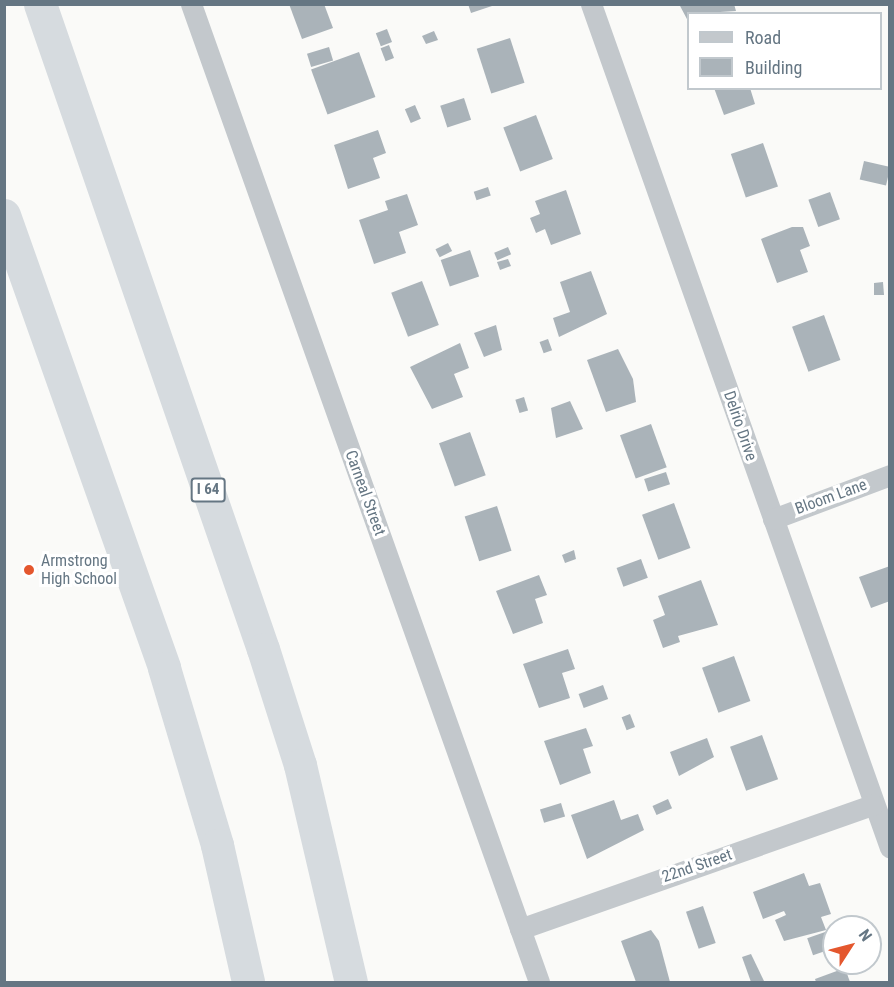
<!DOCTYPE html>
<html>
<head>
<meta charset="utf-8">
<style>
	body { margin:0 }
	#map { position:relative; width:894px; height:987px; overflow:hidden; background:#fafaf8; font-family:"Roboto Condensed",sans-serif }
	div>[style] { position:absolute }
	.building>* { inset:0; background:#aab3b9; transform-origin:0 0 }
	.minor>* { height:21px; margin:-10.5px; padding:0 10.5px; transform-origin:10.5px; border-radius:10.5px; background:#c3c8cc }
	.motorway>* { height:33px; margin:-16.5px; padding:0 16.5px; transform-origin:16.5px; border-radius:16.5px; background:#d6dbdf }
	.dots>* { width:16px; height:16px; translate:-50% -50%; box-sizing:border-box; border:3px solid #fff; border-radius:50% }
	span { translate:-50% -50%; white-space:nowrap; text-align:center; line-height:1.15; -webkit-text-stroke:6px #fff; paint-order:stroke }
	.shield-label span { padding:2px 4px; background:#fff; border:2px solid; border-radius:4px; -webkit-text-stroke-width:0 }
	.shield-label { font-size:15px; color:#657683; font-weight:700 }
	.street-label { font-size:16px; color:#657683 }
	.poi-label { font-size:16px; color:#657683 }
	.left { translate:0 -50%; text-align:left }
	.frame { position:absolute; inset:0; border:6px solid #657683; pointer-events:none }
	.legend { position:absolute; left:687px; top:12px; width:195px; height:78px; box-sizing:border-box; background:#fff; border:2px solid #c1c8cd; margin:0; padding:8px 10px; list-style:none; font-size:18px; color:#657683 }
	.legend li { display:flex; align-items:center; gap:12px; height:30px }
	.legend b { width:30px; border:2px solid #c1c8cd }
	.north { position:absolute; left:822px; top:915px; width:60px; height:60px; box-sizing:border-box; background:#fff; border:2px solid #c1c8cd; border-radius:50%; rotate:54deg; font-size:16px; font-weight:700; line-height:24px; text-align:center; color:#657683 }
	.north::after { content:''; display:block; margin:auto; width:21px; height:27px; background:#e4572e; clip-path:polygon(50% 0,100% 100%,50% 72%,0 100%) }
</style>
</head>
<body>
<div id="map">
	<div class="building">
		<i style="clip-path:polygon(289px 4px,324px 4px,333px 28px,302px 39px)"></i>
		<i style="clip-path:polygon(468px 4px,495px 4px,495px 5px,471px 13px)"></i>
		<i style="clip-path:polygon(679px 4px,734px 4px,736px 11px,688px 14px,688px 21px)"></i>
		<i style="left:387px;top:29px;width:14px;height:12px;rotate:69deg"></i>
		<i style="clip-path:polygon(434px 31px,438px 40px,426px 44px,422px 36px)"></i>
		<i style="left:510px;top:38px;width:47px;height:35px;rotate:72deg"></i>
		<i style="left:389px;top:45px;width:14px;height:9px;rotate:69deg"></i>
		<i style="left:329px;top:47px;width:14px;height:23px;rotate:73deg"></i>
		<i style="left:359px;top:52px;width:48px;height:51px;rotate:70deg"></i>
		<i style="clip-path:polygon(714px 88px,750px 88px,755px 104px,724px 115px)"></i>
		<i style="left:464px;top:98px;width:23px;height:25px;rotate:72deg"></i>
		<i style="left:415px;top:105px;width:15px;height:11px;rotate:67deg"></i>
		<i style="left:536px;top:115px;width:47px;height:35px;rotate:69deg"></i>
		<i style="clip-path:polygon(378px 130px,386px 153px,373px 158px,380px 178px,348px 189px,334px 145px)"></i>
		<i style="left:763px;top:143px;width:46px;height:34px;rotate:71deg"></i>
		<i style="left:864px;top:161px;width:27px;height:19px;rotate:13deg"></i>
		<i style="left:488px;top:187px;width:9px;height:15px;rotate:72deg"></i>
		<i style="clip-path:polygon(566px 190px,581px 234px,551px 245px,545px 229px,536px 233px,530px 218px,540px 214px,535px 201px)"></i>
		<i style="left:830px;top:192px;width:29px;height:23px;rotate:70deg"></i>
		<i style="clip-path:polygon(407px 194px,418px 225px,399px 232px,406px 253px,374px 264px,359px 220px,388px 210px,385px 201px)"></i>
		<i style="clip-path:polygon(792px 227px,803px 227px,810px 246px,800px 250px,808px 272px,777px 283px,761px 239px)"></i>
		<i style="left:448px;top:243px;width:9px;height:14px;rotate:63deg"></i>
		<i style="left:508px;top:247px;width:8px;height:15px;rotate:67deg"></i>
		<i style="left:470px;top:250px;width:28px;height:31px;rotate:71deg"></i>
		<i style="clip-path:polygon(508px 259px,511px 266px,500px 270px,497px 262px)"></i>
		<i style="clip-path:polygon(591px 271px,607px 314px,559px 337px,553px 318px,570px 312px,560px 282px)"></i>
		<i style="left:422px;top:281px;width:47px;height:33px;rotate:69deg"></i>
		<i style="clip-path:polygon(883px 282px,884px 295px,874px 295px,874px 283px)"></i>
		<i style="left:824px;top:315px;width:48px;height:34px;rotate:70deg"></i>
		<i style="clip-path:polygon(496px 325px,502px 350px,484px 357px,474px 333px)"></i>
		<i style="left:548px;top:339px;width:12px;height:9px;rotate:70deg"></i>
		<i style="clip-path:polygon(460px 343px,469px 368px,454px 374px,463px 397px,432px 409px,410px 367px)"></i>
		<i style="clip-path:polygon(618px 349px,633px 379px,636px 402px,606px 412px,587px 360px)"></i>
		<i style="left:524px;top:397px;width:14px;height:9px;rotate:73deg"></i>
		<i style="clip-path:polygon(570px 401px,583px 429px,556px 438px,551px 408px)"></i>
		<i style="left:651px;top:424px;width:46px;height:33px;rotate:70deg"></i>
		<i style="left:470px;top:432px;width:46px;height:33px;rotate:70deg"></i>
		<i style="left:666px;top:472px;width:13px;height:23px;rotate:72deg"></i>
		<i style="left:674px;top:503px;width:48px;height:34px;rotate:70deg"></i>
		<i style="left:497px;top:506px;width:47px;height:34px;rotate:72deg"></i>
		<i style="clip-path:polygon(574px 550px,576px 559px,565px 563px,562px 555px)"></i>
		<i style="left:641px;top:559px;width:20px;height:26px;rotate:70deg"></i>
		<i style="clip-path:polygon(890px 566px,890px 601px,871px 608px,859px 577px)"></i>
		<i style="clip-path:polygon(539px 575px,547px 595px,535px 599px,543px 623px,513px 634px,496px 591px)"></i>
		<i style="clip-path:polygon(701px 580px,718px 625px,678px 636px,680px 642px,663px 648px,653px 620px,665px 615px,658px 596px)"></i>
		<i style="clip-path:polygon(568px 649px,575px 669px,562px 673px,570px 698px,539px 708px,523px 664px)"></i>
		<i style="left:734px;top:656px;width:48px;height:34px;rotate:70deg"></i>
		<i style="left:603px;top:685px;width:15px;height:26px;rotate:70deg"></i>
		<i style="left:630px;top:714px;width:14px;height:9px;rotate:69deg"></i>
		<i style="clip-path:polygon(586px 728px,593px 746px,583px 749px,591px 773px,560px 785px,544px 741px)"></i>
		<i style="left:762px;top:735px;width:47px;height:34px;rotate:70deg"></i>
		<i style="clip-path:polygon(707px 738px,714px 757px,679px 776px,670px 752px)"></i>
		<i style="left:668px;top:799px;width:10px;height:17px;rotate:66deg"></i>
		<i style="clip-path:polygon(614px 800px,621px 820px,638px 814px,644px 830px,587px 859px,571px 815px)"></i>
		<i style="left:561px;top:803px;width:14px;height:22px;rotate:73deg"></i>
		<i style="clip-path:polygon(804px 873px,809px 886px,820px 883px,831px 914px,821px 917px,826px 930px,784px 941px,775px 920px,786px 915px,784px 911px,763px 919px,753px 892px)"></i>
		<i style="left:703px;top:906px;width:39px;height:18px;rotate:71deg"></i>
		<i style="clip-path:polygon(651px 930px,659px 941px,670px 982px,636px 982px,621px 941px)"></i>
		<i style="left:828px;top:931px;width:18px;height:22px;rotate:71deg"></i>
		<i style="clip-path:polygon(751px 954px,764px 981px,758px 982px,751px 982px,742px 957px)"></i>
		<i style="clip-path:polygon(845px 968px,850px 982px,816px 982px,815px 979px)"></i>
	</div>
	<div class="minor">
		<i style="left:191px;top:4px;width:1038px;rotate:70.41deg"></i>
		<i style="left:591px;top:4px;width:895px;rotate:70.49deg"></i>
		<i style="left:773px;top:519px;width:125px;rotate:-20.6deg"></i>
		<i style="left:520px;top:929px;width:375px;rotate:-19.4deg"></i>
	</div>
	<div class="motorway">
		<i style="left:40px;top:4px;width:682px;rotate:70.93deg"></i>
		<i style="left:263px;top:649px;width:122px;rotate:72.3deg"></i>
		<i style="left:300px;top:765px;width:223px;rotate:76.8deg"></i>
		<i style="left:4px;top:215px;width:480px;rotate:70.5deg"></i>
		<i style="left:164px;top:668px;width:185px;rotate:73.3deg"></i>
		<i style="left:217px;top:845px;width:140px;rotate:77.2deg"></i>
	</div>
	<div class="dots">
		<i style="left:29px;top:570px;background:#e4572e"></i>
	</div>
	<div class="shield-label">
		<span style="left:208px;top:490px">I 64</span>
	</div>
	<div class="street-label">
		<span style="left:740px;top:426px;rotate:71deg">Delrio Drive</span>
		<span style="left:365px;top:493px;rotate:70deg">Carneal Street</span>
		<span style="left:831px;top:497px;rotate:-20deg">Bloom Lane</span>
		<span style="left:697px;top:866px;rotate:-19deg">22nd Street</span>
	</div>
	<div class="poi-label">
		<span class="left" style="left:41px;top:570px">Armstrong<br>High School</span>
	</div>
	<div class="frame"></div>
	<ul class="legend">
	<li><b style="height:8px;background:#c3c8cc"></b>Road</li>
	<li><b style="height:16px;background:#aab3b9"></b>Building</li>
	</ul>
	<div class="north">N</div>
</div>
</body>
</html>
